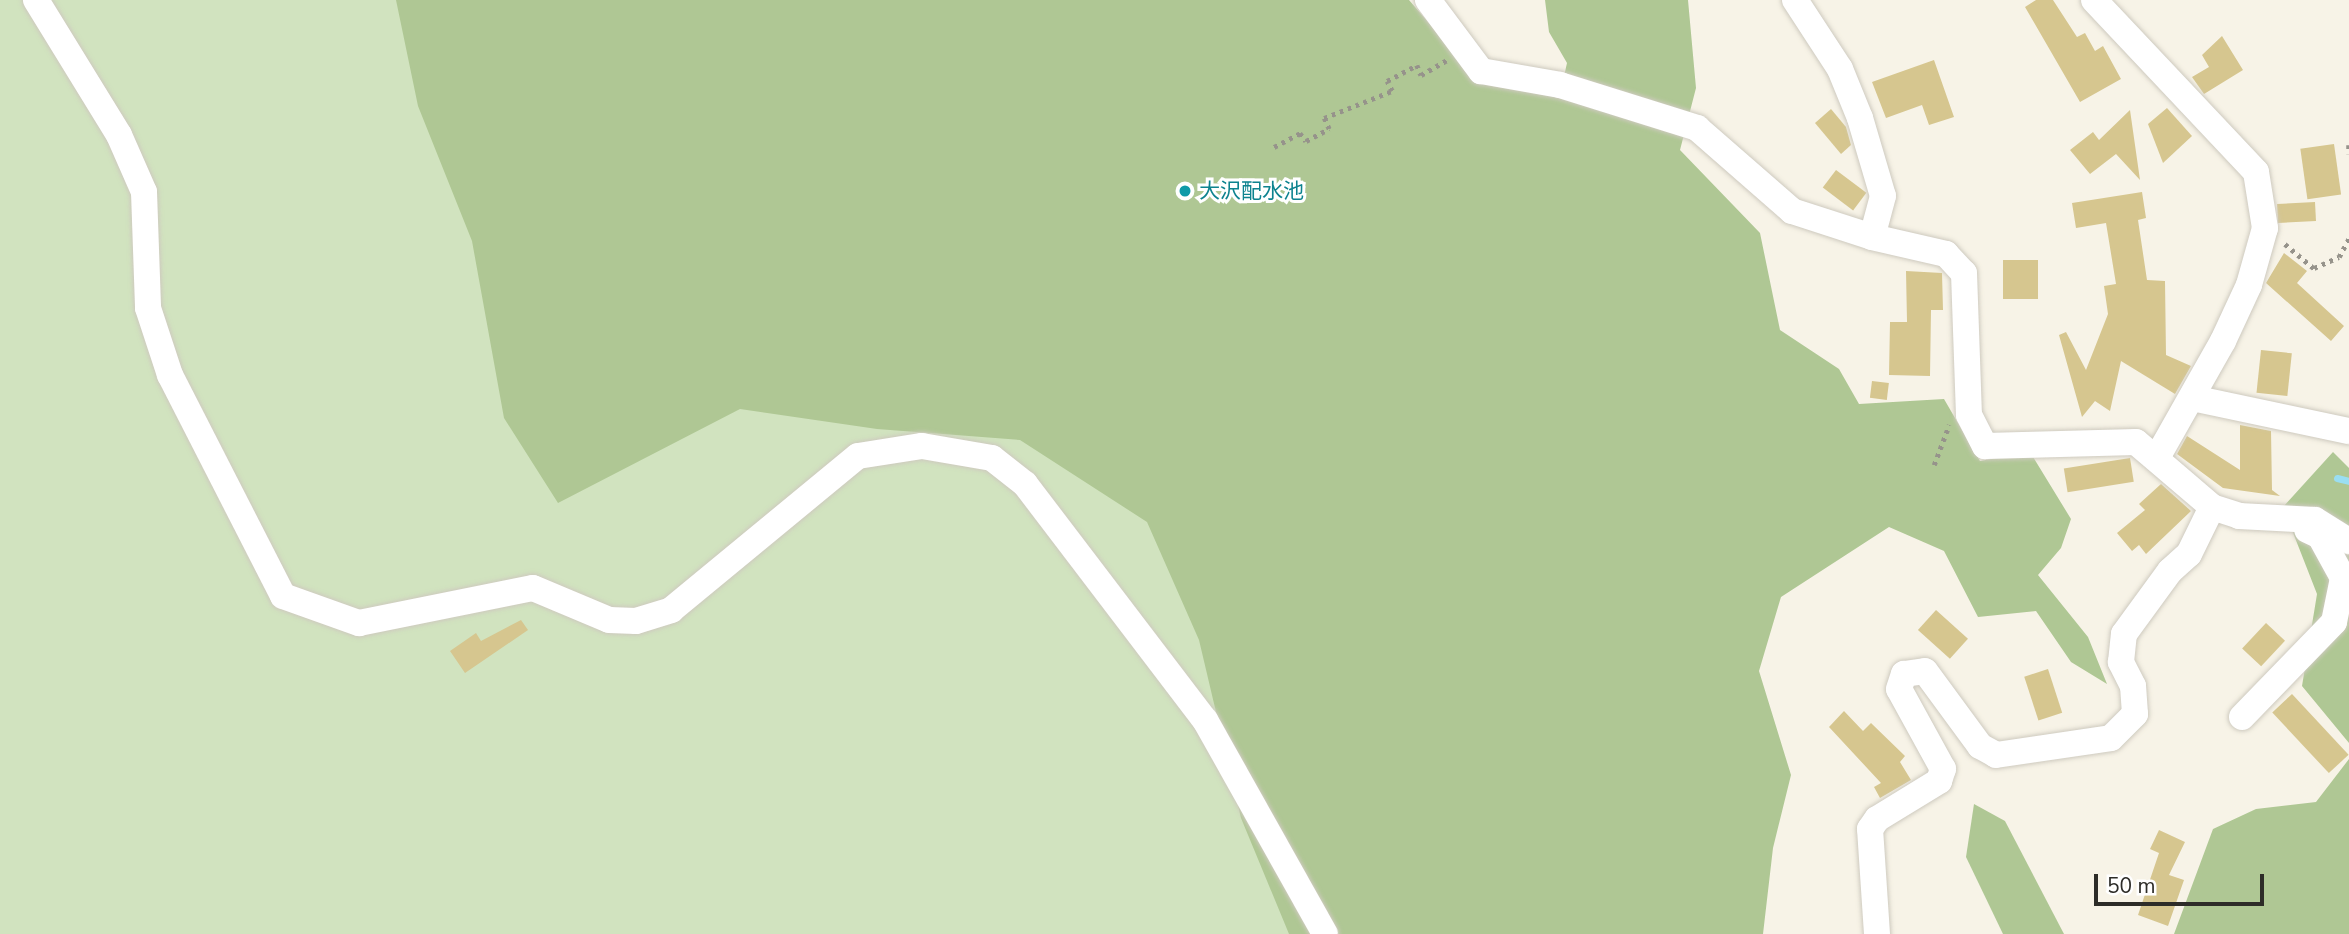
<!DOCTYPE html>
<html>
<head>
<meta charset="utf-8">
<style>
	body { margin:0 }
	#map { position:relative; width:2349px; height:934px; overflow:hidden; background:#f7f3e7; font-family:"Nunito Sans","Noto Sans JP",sans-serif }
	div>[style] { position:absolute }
	.green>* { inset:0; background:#d1e3bf }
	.forest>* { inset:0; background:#afc794 }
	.stream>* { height:7px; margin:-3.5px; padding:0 3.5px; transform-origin:3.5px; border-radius:3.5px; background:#9adef2 }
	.building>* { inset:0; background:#d6c68f; transform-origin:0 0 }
	.path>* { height:4.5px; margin-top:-2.25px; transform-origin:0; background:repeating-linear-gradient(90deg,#96938b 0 3.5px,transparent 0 8.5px) }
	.roads { filter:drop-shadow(0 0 2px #cecabf) drop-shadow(0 0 2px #cecabf) }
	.minor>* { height:26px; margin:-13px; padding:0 13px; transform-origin:13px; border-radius:13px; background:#fff }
	.dots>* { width:19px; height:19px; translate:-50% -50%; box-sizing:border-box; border:4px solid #fff; border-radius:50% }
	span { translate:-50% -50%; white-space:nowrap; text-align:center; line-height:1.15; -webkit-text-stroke:6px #fff; paint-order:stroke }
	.culture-label { font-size:21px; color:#0d838f }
	.left { translate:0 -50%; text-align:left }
	.scale { position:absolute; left:2094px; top:874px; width:170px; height:32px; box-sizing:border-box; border:4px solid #2d2c28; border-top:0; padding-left:9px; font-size:21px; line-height:24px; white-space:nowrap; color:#2d2c28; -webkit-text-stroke:5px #fff; paint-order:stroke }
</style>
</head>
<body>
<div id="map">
	<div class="green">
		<i style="clip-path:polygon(0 0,450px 0,1140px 429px,1443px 934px,0 934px)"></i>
	</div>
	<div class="forest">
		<i style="clip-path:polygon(396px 0,1409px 0,1474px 75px,1559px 98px,1567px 63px,1549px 32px,1545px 0,1688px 0,1696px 88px,1680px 150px,1760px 233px,1780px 330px,1839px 369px,1859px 404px,1944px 399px,1980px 461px,2030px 452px,2071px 519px,2061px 548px,2038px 575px,2088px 637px,2107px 684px,2071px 662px,2036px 611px,1978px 617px,1944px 551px,1889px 527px,1781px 597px,1759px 671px,1791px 775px,1773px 848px,1763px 934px,1289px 934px,1241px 818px,1199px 640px,1147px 522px,1020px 440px,877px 429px,740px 409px,558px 503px,504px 418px,472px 241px,418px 106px)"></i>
		<i style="clip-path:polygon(2333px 452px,2349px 468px,2349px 743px,2302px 686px,2317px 594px,2283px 507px)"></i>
		<i style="clip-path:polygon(2349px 759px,2349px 934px,2174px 934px,2213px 829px,2256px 809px,2316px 802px)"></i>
		<i style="clip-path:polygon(1974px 804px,2005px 821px,2064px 934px,2003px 934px,1966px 857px)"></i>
	</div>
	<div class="stream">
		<i style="left:2337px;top:478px;width:12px;rotate:14deg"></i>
	</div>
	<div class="building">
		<i style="clip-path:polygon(2036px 0,2053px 0,2077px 37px,2085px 33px,2095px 51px,2103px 46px,2121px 79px,2080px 102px,2025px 7px)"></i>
		<i style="clip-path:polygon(2222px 36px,2243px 70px,2204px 94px,2192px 77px,2209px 67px,2202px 55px)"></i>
		<i style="clip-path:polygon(1934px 60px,1954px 117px,1929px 125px,1922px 105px,1886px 118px,1872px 82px)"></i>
		<i style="clip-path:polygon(2167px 108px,2192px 136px,2163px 163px,2148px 124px)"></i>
		<i style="clip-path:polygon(1831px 109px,1846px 127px,1851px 145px,1841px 154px,1815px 123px)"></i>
		<i style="clip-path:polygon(2130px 110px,2140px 180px,2116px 154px,2090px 174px,2070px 150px,2093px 132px,2099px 140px)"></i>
		<i style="left:2334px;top:144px;width:51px;height:34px;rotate:82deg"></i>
		<i style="left:1836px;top:170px;width:38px;height:22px;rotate:37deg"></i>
		<i style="clip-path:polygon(2142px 192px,2146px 218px,2138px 220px,2147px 280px,2165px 281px,2166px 355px,2191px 366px,2175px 394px,2121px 361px,2110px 411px,2095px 401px,2082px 417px,2059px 335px,2066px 332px,2086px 370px,2108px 314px,2104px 286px,2116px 284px,2106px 223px,2076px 228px,2072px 203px)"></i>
		<i style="left:2315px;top:202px;width:19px;height:38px;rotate:87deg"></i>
		<i style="clip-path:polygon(2284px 253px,2307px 271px,2297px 283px,2344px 326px,2331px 341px,2266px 283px)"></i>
		<i style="left:2003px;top:260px;width:35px;height:39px"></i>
		<i style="clip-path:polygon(1906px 271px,1942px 273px,1943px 310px,1931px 310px,1930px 376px,1889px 375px,1890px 322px,1907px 322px)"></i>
		<i style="left:2261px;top:350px;width:31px;height:43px;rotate:6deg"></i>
		<i style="left:1872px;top:381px;width:17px;height:17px;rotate:7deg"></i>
		<i style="clip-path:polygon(2240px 425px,2271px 431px,2272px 490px,2280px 496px,2223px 488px,2177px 454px,2187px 436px,2240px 470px)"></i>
		<i style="left:2130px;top:458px;width:24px;height:67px;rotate:81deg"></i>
		<i style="clip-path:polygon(2161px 484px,2191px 511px,2146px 554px,2139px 545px,2132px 551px,2117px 533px,2145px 510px,2139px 504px)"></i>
		<i style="left:1936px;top:610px;width:43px;height:27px;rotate:42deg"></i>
		<i style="clip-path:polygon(521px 620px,528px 630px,465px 673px,450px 651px,476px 633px,481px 641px)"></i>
		<i style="left:2266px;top:623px;width:26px;height:35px;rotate:43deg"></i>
		<i style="left:2048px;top:669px;width:46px;height:25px;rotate:72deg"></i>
		<i style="left:2292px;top:694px;width:83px;height:27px;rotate:47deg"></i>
		<i style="clip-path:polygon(1844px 711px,1863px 731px,1871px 723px,1905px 756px,1900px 762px,1911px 780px,1880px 798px,1874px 787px,1881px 783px,1829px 727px)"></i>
		<i style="clip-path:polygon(2159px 830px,2185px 842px,2169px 875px,2184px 880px,2168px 926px,2138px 915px,2159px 853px,2150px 849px)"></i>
	</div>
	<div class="path">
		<i style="left:2349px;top:145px;width:9px;rotate:90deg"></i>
		<i style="left:1274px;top:147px;width:30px;rotate:-28deg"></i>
		<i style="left:1300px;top:133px;width:10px;rotate:53deg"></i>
		<i style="left:1306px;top:141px;width:26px;rotate:-28deg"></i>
		<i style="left:1329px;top:129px;width:12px;rotate:-114deg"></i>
		<i style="left:1324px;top:118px;width:73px;rotate:-21.7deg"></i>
		<i style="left:1392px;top:91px;width:11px;rotate:-117deg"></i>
		<i style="left:1387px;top:81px;width:34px;rotate:-28deg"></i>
		<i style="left:1417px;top:65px;width:11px;rotate:68deg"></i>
		<i style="left:1421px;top:75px;width:30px;rotate:-30deg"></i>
		<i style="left:2285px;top:244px;width:38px;rotate:40deg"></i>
		<i style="left:2314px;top:268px;width:27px;rotate:-24deg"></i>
		<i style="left:2339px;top:257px;width:21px;rotate:-62deg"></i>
		<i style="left:1934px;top:465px;width:43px;rotate:-69.4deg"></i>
	</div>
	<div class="roads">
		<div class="minor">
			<i style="left:36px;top:0;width:158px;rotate:58.4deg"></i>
			<i style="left:119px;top:135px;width:62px;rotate:66.3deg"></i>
			<i style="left:144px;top:192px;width:116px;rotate:88deg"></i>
			<i style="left:148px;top:308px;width:71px;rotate:71.8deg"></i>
			<i style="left:170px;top:375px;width:248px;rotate:62.9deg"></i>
			<i style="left:283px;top:596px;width:81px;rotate:19.6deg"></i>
			<i style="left:359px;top:623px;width:177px;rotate:-11.4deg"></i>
			<i style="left:533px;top:588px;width:82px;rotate:22.8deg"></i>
			<i style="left:609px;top:620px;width:27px;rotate:2deg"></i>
			<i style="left:636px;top:621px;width:37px;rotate:-17deg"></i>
			<i style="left:671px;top:610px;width:242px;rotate:-39.5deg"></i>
			<i style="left:858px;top:456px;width:65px;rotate:-8.9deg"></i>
			<i style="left:922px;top:446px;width:71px;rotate:9.7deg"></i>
			<i style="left:992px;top:458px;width:42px;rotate:38.2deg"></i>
			<i style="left:1025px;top:484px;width:297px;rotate:52.7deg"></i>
			<i style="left:1205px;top:720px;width:245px;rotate:60.7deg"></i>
			<i style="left:1428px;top:0;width:89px;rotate:53.3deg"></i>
			<i style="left:1481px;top:71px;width:80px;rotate:10deg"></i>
			<i style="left:1560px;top:85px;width:144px;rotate:17.4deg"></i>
			<i style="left:1697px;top:128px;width:126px;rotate:41.1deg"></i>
			<i style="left:1792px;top:211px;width:84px;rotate:18deg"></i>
			<i style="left:1795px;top:0;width:82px;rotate:56.9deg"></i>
			<i style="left:1840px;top:69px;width:53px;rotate:67.8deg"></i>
			<i style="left:1860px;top:118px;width:81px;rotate:73.6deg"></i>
			<i style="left:1883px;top:196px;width:42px;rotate:105deg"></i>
			<i style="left:1872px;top:237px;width:76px;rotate:12.9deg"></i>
			<i style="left:1946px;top:254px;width:26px;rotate:47deg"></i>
			<i style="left:1964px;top:273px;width:142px;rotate:88deg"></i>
			<i style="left:1969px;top:415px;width:35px;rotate:63deg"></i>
			<i style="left:1985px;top:446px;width:151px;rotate:-1.5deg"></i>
			<i style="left:2136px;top:442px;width:100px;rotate:40.5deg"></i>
			<i style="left:2212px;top:507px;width:28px;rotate:18deg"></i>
			<i style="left:2239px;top:516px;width:76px;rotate:3deg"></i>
			<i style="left:2315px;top:520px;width:40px;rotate:32deg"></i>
			<i style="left:2094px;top:0;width:236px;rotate:46.7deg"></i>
			<i style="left:2256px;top:172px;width:57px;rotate:80.9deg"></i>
			<i style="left:2265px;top:228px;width:59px;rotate:105.7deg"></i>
			<i style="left:2249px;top:285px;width:62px;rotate:114.9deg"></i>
			<i style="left:2223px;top:341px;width:132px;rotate:119.5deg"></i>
			<i style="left:2192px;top:398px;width:160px;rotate:11.9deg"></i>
			<i style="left:2242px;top:717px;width:132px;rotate:-45.9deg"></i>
			<i style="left:2334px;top:622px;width:45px;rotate:-78.4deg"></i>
			<i style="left:2343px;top:578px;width:48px;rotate:-118.7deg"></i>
			<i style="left:2320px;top:536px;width:14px;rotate:-155deg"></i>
			<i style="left:1877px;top:934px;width:105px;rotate:-93.8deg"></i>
			<i style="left:1870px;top:829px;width:12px;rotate:-55deg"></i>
			<i style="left:1877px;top:819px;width:73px;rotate:-31.5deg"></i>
			<i style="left:1939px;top:781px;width:13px;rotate:-72deg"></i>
			<i style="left:1943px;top:769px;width:91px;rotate:-118.8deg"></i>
			<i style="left:1899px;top:689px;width:16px;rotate:-72deg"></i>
			<i style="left:1904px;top:674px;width:21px;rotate:-8deg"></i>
			<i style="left:1925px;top:671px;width:93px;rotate:53.7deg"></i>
			<i style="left:1980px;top:746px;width:18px;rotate:29deg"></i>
			<i style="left:1996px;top:755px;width:116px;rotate:-8.4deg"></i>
			<i style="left:2111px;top:738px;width:34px;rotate:-45deg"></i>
			<i style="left:2135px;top:714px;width:28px;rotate:-94deg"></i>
			<i style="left:2133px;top:686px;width:27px;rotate:-117deg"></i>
			<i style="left:2121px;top:662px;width:28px;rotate:-84deg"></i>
			<i style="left:2124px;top:634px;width:78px;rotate:-53.9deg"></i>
			<i style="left:2170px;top:571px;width:25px;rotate:-42deg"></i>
			<i style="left:2189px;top:554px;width:52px;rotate:-63.9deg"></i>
		</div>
	</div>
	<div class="dots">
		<i style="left:1185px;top:191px;background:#0f9aa8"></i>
	</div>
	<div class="culture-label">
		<span class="left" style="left:1199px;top:191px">大沢配水池</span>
	</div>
	<div class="scale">50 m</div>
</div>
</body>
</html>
